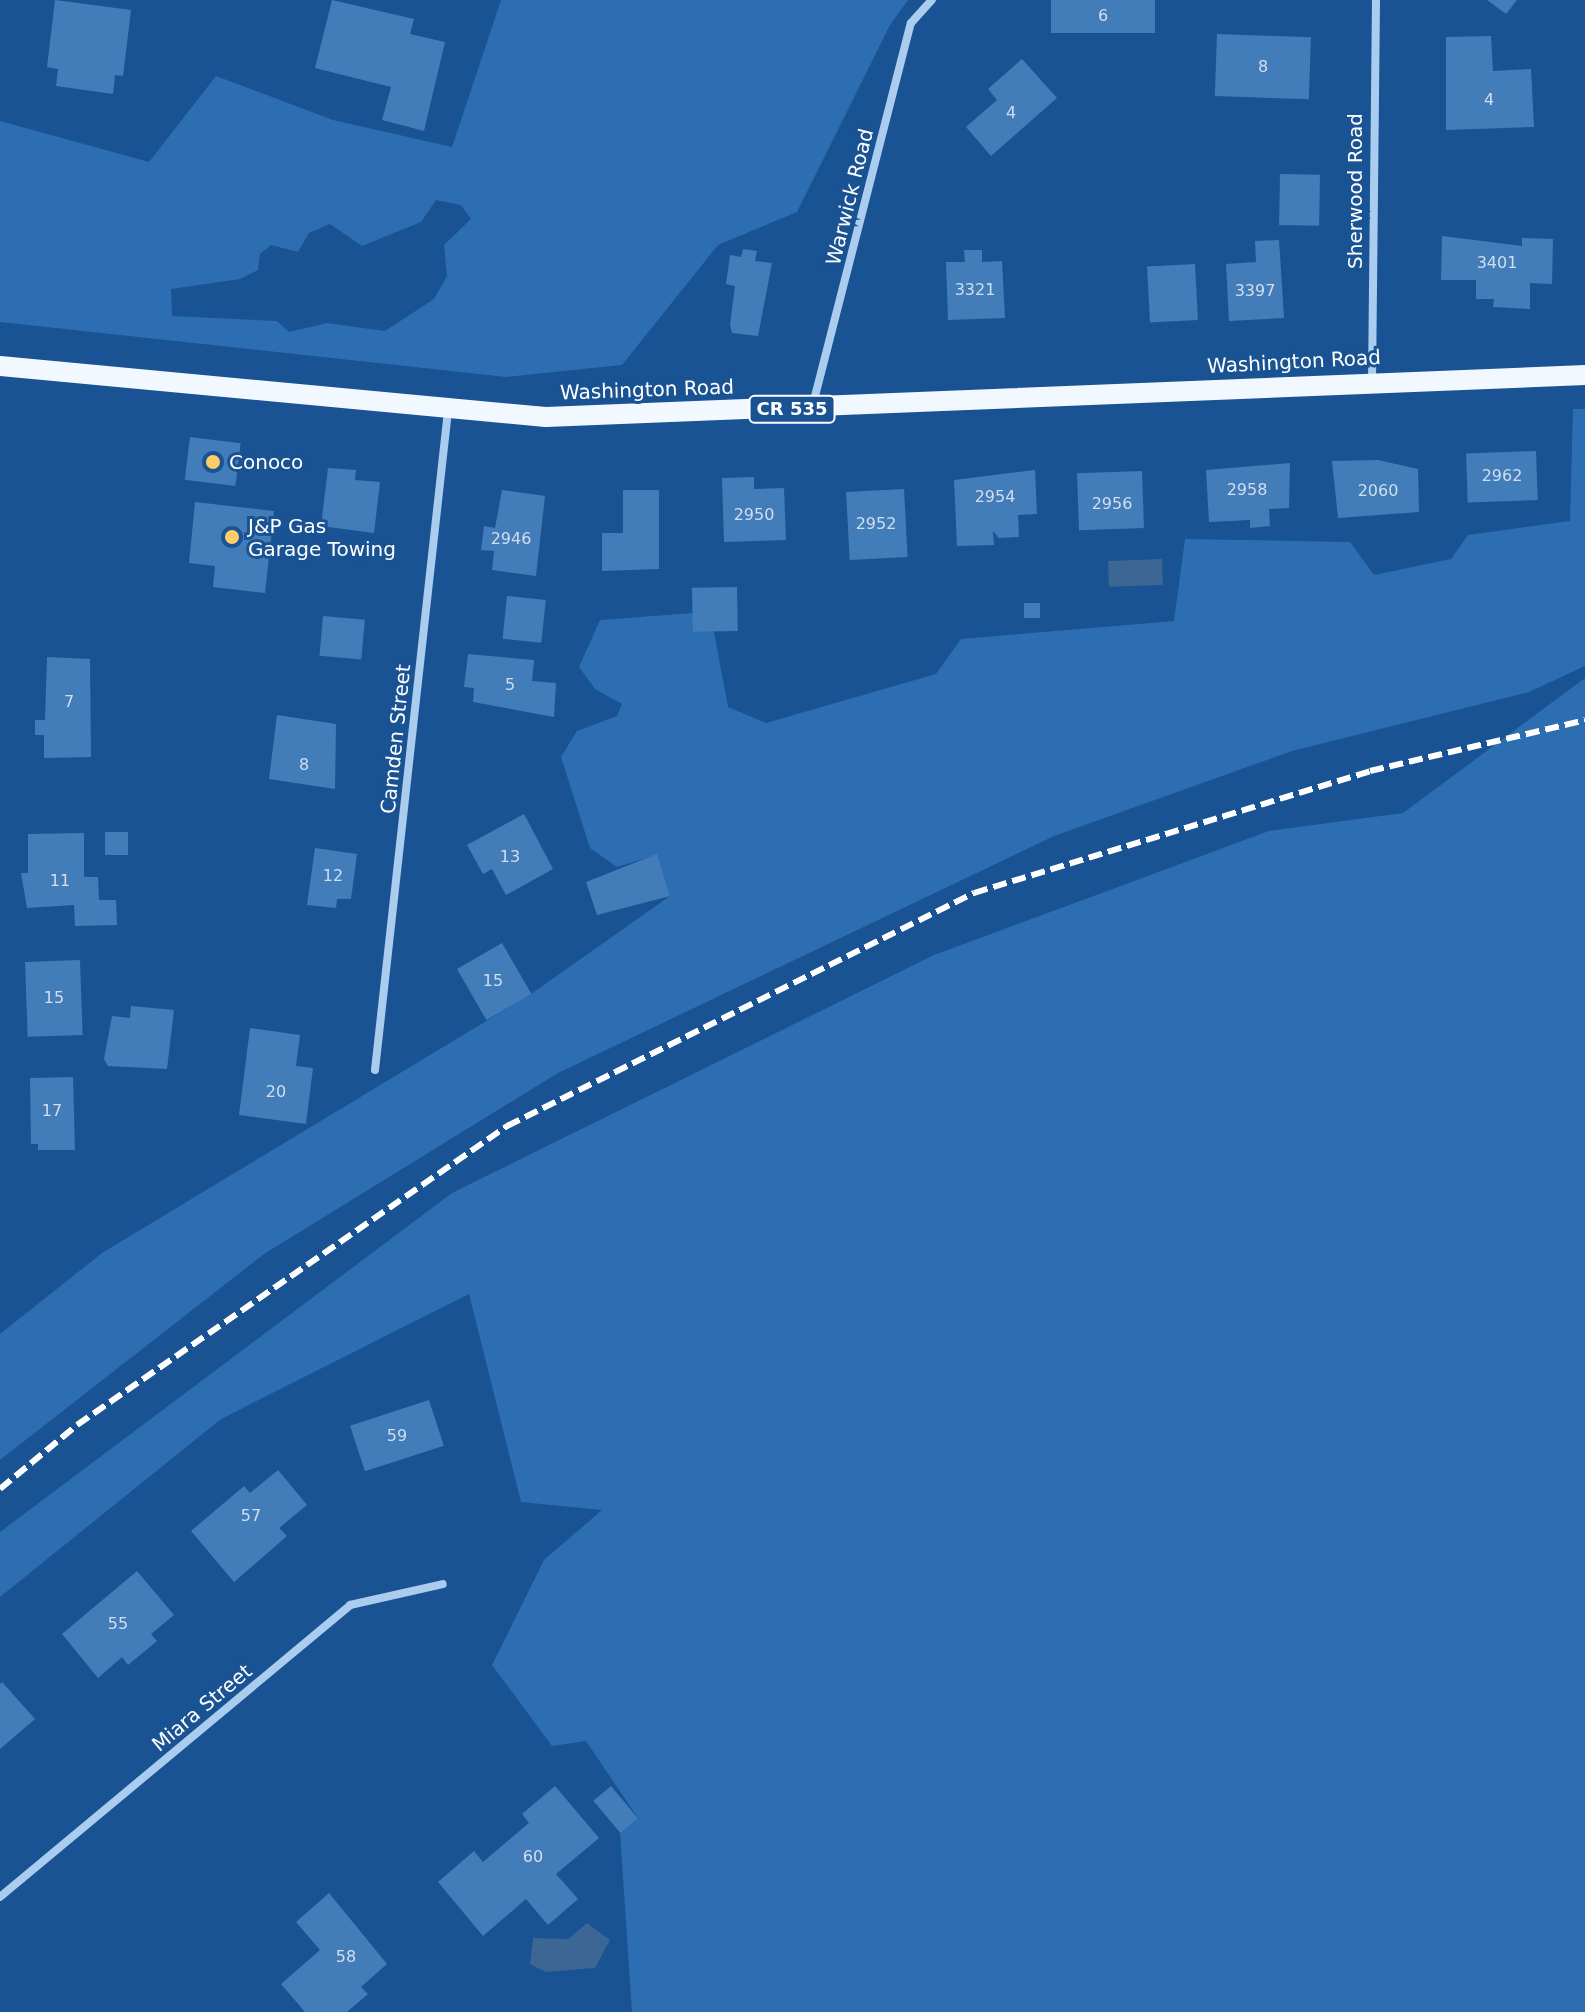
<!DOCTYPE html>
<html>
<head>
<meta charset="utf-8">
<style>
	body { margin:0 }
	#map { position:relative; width:1585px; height:2012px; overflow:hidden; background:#195393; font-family:"DejaVu Sans",sans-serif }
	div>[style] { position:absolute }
	.green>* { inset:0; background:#2c6eb1 }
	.water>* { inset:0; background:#3c6693; transform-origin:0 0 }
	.building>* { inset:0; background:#427dba; transform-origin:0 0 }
	.minor>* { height:8px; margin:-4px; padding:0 4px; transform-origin:4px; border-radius:4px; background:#aaccef }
	.primary>* { height:20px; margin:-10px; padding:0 10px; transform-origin:10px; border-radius:10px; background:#f2f8ff }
	.rail>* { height:6px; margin-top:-3px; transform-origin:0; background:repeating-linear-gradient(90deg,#fff 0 14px,transparent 0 20px) }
	.dots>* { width:22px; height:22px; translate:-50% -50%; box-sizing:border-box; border:4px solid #195393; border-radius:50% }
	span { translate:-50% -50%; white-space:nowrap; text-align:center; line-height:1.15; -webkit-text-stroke:6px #195393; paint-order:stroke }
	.number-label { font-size:16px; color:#d0deee }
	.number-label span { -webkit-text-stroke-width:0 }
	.shield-label span { padding:2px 6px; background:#195393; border:2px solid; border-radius:6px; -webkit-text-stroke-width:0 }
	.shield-label { font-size:18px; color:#fff; font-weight:700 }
	.street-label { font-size:20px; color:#fff }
	.poi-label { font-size:20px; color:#fff }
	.left { translate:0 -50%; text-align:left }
</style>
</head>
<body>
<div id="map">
	<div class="green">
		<i style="clip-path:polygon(evenodd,501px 0,908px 0,890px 25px,797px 212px,718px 245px,622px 365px,506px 377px,0 322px,0 121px,149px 162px,216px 76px,333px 120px,452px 147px,501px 0,436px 200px,461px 205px,471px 219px,444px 245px,447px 276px,434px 299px,385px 331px,327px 323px,289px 332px,277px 321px,172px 316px,171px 289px,240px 279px,258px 270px,260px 254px,271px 245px,298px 252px,309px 233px,330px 224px,362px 246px,421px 222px,436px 200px)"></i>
		<i style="clip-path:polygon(1573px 409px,1585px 409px,1585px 666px,1529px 692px,1292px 751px,1054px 836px,558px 1073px,264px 1254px,0 1460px,0 1334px,102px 1253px,531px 994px,670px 896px,657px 855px,617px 867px,590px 848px,561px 757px,577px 731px,617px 716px,622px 704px,595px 689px,579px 667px,600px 620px,693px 613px,714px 632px,728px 707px,766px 723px,936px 674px,961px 639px,1174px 621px,1185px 539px,1350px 542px,1374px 575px,1451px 559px,1468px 535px,1570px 521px)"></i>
		<i style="clip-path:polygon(1585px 678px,1585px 2012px,632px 2012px,620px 1833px,638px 1818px,586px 1741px,552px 1746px,492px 1665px,544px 1560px,602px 1510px,521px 1502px,469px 1294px,221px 1419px,0 1597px,0 1532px,452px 1193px,934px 955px,1269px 831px,1403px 813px)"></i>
	</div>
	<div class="water">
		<i style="left:1162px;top:559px;width:26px;height:54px;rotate:88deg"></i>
		<i style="clip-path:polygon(587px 1923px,610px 1940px,595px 1968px,546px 1972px,530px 1964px,533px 1938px,568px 1939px)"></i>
	</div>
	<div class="building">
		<i style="clip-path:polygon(55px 0,131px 10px,123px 76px,115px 75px,113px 94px,56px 86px,58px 69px,47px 67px)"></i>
		<i style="clip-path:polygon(332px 0,414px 19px,410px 34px,445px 42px,424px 131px,382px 120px,391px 87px,315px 68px)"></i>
		<i style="left:1051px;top:0;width:104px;height:33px"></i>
		<i style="clip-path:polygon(1487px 0,1517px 0,1506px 14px)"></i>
		<i style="left:1217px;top:34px;width:94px;height:62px;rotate:2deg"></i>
		<i style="clip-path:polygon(1491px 36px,1493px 71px,1531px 69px,1534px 127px,1446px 130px,1446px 37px)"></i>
		<i style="clip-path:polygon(1022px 59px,1057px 98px,991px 156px,966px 127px,997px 100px,988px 89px)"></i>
		<i style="left:1280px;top:174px;width:40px;height:51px;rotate:1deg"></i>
		<i style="clip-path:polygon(1442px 236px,1522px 246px,1522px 238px,1553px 239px,1552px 284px,1530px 283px,1530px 309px,1493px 307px,1494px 299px,1476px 299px,1476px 280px,1441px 280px)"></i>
		<i style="clip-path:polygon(1279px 240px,1284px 318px,1229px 321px,1226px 264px,1256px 262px,1255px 241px)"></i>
		<i style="clip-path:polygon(743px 249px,757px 251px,755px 261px,772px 263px,758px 336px,732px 333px,730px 325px,735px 286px,726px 284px,730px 255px,741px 257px)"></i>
		<i style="clip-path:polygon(964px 250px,982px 250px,982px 262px,1002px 261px,1005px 318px,948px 320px,946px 262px,965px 262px)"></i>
		<i style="left:1195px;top:264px;width:56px;height:48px;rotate:87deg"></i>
		<i style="left:190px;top:437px;width:51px;height:43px;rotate:7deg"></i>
		<i style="left:1536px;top:451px;width:49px;height:70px;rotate:88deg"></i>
		<i style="clip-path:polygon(1378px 460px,1418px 469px,1419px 512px,1338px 518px,1332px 461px)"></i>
		<i style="clip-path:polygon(1290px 463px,1289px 508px,1269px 509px,1270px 526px,1250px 528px,1250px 520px,1209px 522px,1206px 470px)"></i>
		<i style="clip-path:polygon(328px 468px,356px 470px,355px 480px,380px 482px,374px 533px,321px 526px)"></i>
		<i style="clip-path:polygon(1035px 470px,1037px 514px,1018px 515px,1019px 537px,999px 538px,993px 531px,994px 545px,957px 546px,954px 480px)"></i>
		<i style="left:1142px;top:471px;width:57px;height:65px;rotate:88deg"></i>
		<i style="clip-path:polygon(754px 477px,754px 489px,784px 488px,786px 540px,724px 542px,722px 478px)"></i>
		<i style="left:904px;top:489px;width:68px;height:58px;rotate:87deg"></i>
		<i style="clip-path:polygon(502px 490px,545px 496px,536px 576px,492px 570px,494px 551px,481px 550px,484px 526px,495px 528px)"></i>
		<i style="clip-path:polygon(623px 490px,659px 490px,659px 569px,602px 571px,602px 533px,623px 533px)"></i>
		<i style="clip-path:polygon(195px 502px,274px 511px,265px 593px,213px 587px,215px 566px,189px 563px)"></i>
		<i style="left:737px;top:587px;width:44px;height:45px;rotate:89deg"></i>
		<i style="left:507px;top:596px;width:39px;height:43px;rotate:6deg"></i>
		<i style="left:1024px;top:603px;width:16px;height:15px"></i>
		<i style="left:323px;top:616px;width:42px;height:40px;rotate:5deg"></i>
		<i style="clip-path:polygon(468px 654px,534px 660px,532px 681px,556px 683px,554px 717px,473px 702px,474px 688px,464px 687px)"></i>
		<i style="clip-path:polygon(47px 657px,90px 659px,91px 757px,44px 758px,44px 735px,35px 735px,35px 720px,45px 720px)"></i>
		<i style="clip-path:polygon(277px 715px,336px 724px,335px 789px,269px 779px)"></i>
		<i style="clip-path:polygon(524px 814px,553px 869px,506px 895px,492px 869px,483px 874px,467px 845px)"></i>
		<i style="left:105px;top:832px;width:23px;height:23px"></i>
		<i style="clip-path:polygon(84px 833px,84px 877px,98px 877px,99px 900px,116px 900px,117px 925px,75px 926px,74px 905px,27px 908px,21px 873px,28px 873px,28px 834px)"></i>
		<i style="clip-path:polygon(315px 848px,357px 854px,351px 899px,337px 899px,336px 908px,307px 905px)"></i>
		<i style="clip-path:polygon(657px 854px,670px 896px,597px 915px,586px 882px)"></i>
		<i style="left:502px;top:943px;width:59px;height:52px;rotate:60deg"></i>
		<i style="left:80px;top:960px;width:75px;height:55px;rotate:88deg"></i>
		<i style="clip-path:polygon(131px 1006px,174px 1010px,167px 1069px,108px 1066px,104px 1059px,112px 1016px,130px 1018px)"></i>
		<i style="clip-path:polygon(250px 1028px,300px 1035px,296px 1066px,313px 1068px,306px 1124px,239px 1115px)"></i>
		<i style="clip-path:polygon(73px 1077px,75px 1150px,38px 1150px,38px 1144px,31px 1144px,30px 1078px)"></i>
		<i style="left:429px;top:1400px;width:48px;height:83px;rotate:72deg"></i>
		<i style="clip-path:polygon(278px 1470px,307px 1505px,279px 1528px,287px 1536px,234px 1582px,191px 1531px,244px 1486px,250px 1493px)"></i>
		<i style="clip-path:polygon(137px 1571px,174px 1615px,151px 1634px,157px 1641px,128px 1665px,122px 1657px,98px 1678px,62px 1634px)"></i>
		<i style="clip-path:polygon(2px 1682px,35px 1719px,0 1749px,0 1684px)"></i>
		<i style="clip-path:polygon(555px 1786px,599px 1838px,556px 1874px,578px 1899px,548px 1925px,526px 1899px,483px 1936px,438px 1882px,474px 1851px,483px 1862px,529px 1823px,522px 1814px)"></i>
		<i style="left:611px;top:1786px;width:42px;height:23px;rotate:50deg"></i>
		<i style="clip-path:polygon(329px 1893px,387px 1964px,361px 1987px,368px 1994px,347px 2012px,305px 2012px,281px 1984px,320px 1950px,296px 1922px)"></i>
	</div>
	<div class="minor">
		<i style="left:1372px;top:382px;width:382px;rotate:-89.4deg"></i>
		<i style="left:813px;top:404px;width:393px;rotate:-75.6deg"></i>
		<i style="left:911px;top:23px;width:31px;rotate:-48deg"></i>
		<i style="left:375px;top:1070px;width:663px;rotate:-83.68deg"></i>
		<i style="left:0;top:1897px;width:456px;rotate:-39.8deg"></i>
		<i style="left:350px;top:1605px;width:95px;rotate:-12.7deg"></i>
	</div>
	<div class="primary">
		<i style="left:0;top:366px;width:548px;rotate:5.34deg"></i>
		<i style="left:546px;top:417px;width:1040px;rotate:-2.31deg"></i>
	</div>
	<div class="rail">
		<i style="left:0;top:1489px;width:100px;rotate:-39.7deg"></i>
		<i style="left:77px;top:1425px;width:524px;rotate:-34.81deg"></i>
		<i style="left:507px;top:1126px;width:522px;rotate:-26.52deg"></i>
		<i style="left:974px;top:893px;width:414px;rotate:-17.1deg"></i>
		<i style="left:1370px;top:771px;width:221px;rotate:-13.3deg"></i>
	</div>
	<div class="dots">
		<i style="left:213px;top:462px;background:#ffcd68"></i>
		<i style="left:232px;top:537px;background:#ffcd68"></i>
	</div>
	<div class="number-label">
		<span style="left:1103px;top:16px">6</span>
		<span style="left:1263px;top:67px">8</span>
		<span style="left:1489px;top:100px">4</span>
		<span style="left:1011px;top:113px">4</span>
		<span style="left:1497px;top:263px">3401</span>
		<span style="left:975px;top:290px">3321</span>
		<span style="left:1255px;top:291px">3397</span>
		<span style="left:1502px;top:476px">2962</span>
		<span style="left:1247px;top:490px">2958</span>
		<span style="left:1378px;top:491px">2060</span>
		<span style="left:995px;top:497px">2954</span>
		<span style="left:1112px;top:504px">2956</span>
		<span style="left:754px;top:515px">2950</span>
		<span style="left:876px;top:524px">2952</span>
		<span style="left:511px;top:539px">2946</span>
		<span style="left:510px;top:685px">5</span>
		<span style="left:69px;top:702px">7</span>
		<span style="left:304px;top:765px">8</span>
		<span style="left:510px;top:857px">13</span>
		<span style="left:333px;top:876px">12</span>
		<span style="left:60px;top:881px">11</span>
		<span style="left:493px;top:981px">15</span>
		<span style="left:54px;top:998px">15</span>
		<span style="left:276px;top:1092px">20</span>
		<span style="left:52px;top:1111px">17</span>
		<span style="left:397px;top:1436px">59</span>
		<span style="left:251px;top:1516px">57</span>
		<span style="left:118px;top:1624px">55</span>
		<span style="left:533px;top:1857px">60</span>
		<span style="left:346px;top:1957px">58</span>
	</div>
	<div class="shield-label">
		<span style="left:792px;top:409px">CR 535</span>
	</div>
	<div class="street-label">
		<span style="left:1355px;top:191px;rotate:-90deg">Sherwood Road</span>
		<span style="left:850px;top:197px;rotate:-76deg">Warwick Road</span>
		<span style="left:1294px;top:362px;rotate:-3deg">Washington Road</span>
		<span style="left:647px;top:390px;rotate:-2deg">Washington Road</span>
		<span style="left:396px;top:739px;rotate:-84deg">Camden Street</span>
		<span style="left:202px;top:1708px;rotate:-40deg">Miara Street</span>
	</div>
	<div class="poi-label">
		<span class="left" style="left:229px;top:462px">Conoco</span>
		<span class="left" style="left:248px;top:538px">J&amp;P Gas<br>Garage Towing</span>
	</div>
</div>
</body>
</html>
